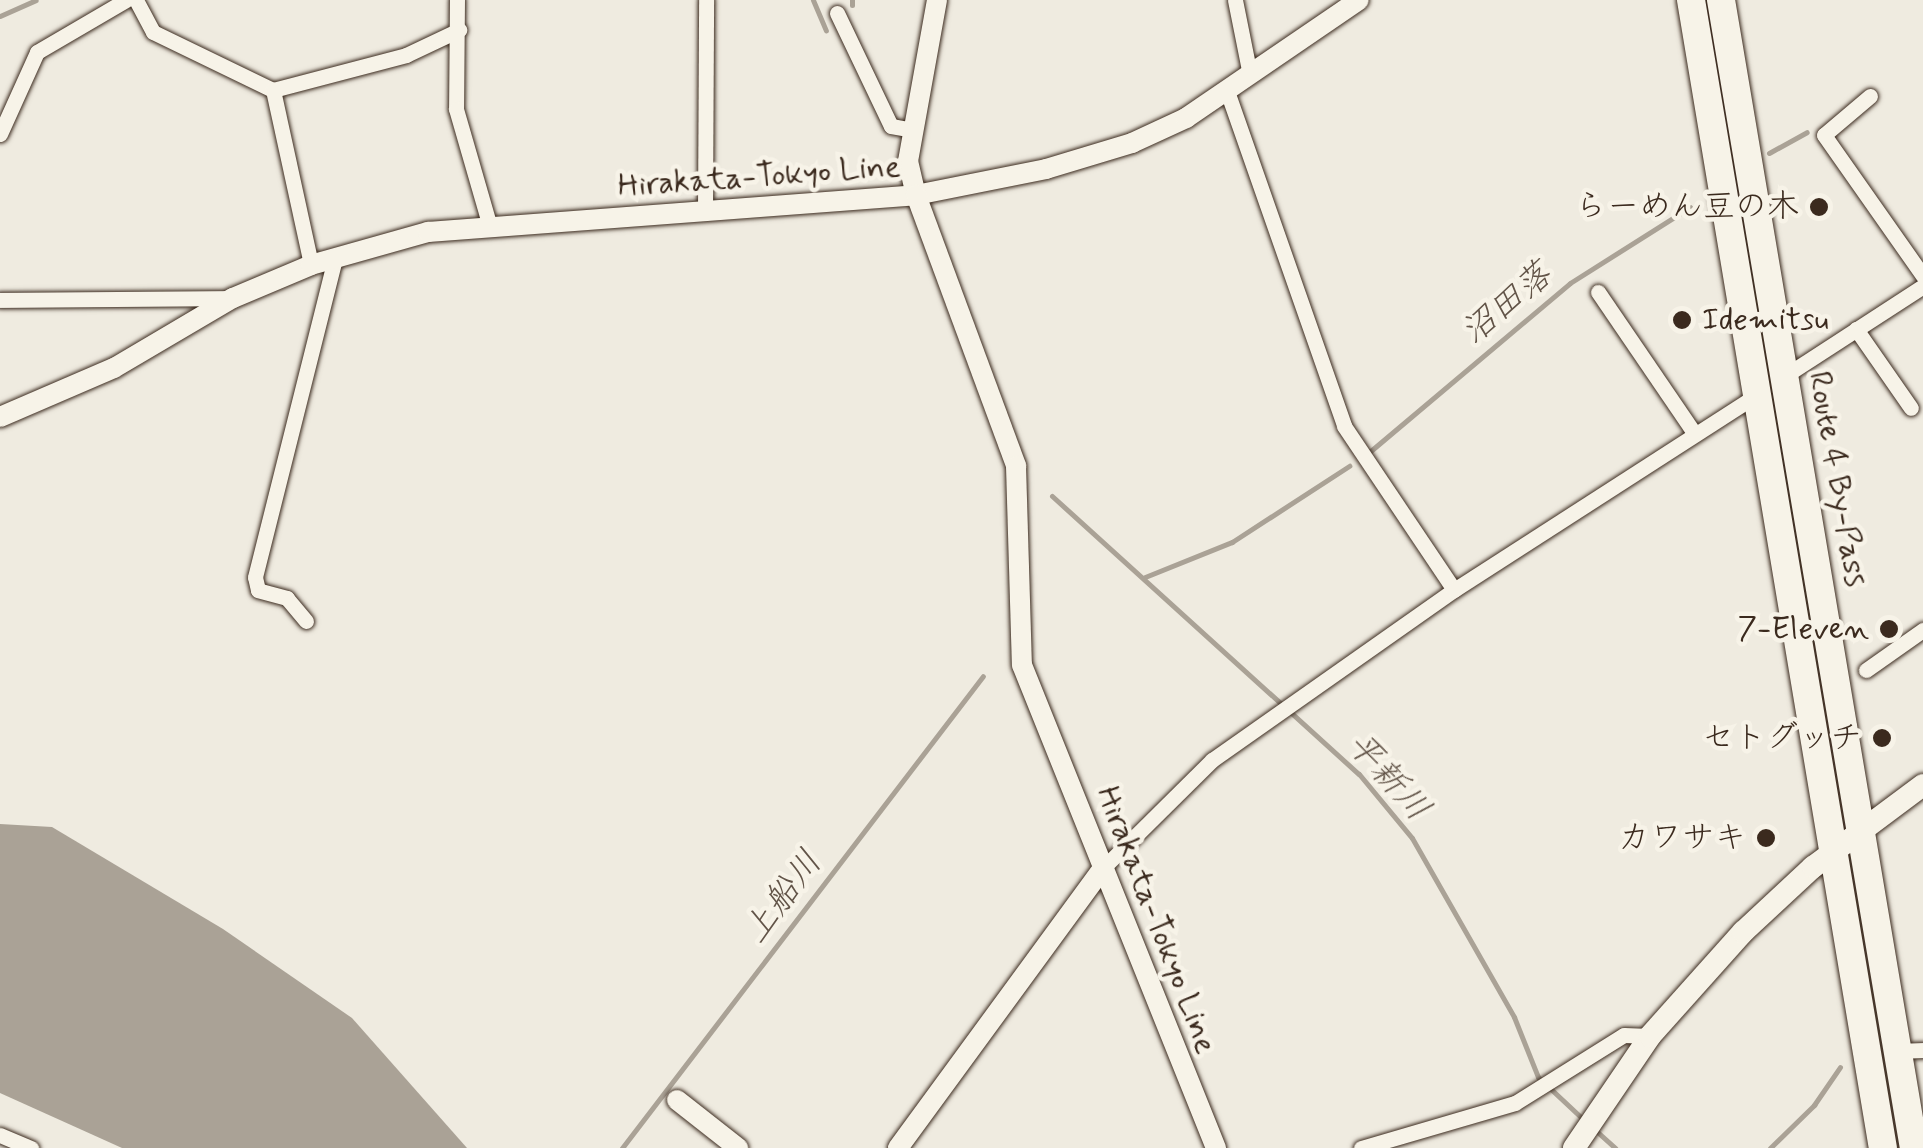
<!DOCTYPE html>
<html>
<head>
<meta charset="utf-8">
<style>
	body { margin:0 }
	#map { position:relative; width:1923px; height:1148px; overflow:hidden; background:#efebe0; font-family:Mynerve,"Klee One",sans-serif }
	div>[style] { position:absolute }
	.water>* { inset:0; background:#aaa296 }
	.stream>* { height:5px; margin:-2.5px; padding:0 2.5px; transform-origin:2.5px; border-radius:2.5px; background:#aaa296 }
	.roads { filter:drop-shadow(0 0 2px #3b2a1e) drop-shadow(0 0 2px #3b2a1e) }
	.street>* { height:15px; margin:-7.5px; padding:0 7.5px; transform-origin:7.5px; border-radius:7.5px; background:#f7f3e8 }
	.secondary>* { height:20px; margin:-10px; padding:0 10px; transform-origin:10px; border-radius:10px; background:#f7f3e8 }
	.primary>* { height:22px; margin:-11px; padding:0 11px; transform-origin:11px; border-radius:11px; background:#f7f3e8 }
	.highway>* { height:28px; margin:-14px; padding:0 14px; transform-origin:14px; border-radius:14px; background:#f7f3e8 }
	.dots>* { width:28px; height:28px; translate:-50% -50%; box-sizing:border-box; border:5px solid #f7f3e8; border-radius:50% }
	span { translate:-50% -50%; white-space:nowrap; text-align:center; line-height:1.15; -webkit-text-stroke:9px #f7f3e8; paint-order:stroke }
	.street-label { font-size:32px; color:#3b2a1e }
	.poi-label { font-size:32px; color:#3b2a1e }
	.right { translate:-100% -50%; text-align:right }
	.left { translate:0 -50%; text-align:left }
	.water-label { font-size:35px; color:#625448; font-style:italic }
</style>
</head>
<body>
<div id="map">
	<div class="water">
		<i style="clip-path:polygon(0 824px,52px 827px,223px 929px,352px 1018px,467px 1148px,122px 1148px,0 1093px)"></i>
	</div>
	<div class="stream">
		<i style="left:813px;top:0;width:33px;rotate:67deg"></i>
		<i style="left:852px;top:0;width:5px;rotate:90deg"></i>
		<i style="left:0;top:16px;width:39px;rotate:-24deg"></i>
		<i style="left:1769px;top:153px;width:43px;rotate:-28.9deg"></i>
		<i style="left:1367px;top:454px;width:265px;rotate:-40.1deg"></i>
		<i style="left:1570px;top:283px;width:142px;rotate:-32.3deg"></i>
		<i style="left:1052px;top:496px;width:414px;rotate:42.2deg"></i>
		<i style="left:1359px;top:774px;width:83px;rotate:50.4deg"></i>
		<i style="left:1412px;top:838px;width:206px;rotate:60.3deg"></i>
		<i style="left:1514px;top:1017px;width:65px;rotate:68.2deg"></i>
		<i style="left:1538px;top:1077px;width:64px;rotate:43.1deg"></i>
		<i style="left:1145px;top:577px;width:94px;rotate:-21.9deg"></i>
		<i style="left:1232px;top:542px;width:140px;rotate:-33deg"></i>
		<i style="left:1593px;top:1128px;width:30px;rotate:42deg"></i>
		<i style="left:622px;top:1148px;width:594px;rotate:-52.59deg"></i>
		<i style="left:1770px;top:1148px;width:62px;rotate:-44.3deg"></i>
		<i style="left:1814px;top:1105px;width:46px;rotate:-55.6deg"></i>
	</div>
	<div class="roads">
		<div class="street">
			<i style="left:136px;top:0;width:36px;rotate:62deg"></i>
			<i style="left:153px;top:32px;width:133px;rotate:25.8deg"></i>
			<i style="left:273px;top:90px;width:138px;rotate:-14.7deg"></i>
			<i style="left:406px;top:55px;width:59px;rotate:-25.3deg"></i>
			<i style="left:457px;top:0;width:109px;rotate:90.5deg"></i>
			<i style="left:456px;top:109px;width:119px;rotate:73.9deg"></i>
			<i style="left:1235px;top:0;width:76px;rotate:78.7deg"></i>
			<i style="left:837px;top:13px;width:125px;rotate:64.5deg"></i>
			<i style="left:891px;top:126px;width:22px;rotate:10deg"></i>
			<i style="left:273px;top:90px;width:179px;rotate:77.7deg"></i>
			<i style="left:1227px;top:91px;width:355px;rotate:70.7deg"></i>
			<i style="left:1344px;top:426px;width:197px;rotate:56.1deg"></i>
			<i style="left:1870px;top:96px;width:60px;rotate:139.7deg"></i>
			<i style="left:1824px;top:135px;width:172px;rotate:54.9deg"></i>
			<i style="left:0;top:134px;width:90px;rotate:-65.7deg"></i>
			<i style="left:37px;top:52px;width:103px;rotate:-30.3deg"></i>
			<i style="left:705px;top:213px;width:213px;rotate:-89.7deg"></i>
			<i style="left:1598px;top:292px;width:172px;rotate:55.7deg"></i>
			<i style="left:0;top:300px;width:233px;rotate:-0.5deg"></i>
			<i style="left:1856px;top:329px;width:96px;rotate:55.2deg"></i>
			<i style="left:1780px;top:379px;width:171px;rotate:-33deg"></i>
			<i style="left:306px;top:621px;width:30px;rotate:-130deg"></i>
			<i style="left:287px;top:598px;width:30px;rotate:-165deg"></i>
			<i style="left:258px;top:590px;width:13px;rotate:-103deg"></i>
			<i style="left:255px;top:577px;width:329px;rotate:-75.9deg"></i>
			<i style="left:1866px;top:670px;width:70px;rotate:-35.1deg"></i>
			<i style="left:1102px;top:869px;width:155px;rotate:-44.7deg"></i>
			<i style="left:1212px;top:760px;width:296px;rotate:-35.1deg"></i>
			<i style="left:1454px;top:590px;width:365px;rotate:-32.8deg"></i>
			<i style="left:1898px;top:1051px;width:25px;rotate:-2deg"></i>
			<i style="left:0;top:1135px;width:34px;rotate:23deg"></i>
			<i style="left:1361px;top:1148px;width:160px;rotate:-16.3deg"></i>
			<i style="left:1515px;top:1103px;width:128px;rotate:-32deg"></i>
			<i style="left:1624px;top:1035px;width:26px;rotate:2deg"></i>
		</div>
		<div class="secondary">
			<i style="left:937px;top:0;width:164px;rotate:100.2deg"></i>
			<i style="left:908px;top:161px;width:35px;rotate:77deg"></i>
			<i style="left:916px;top:195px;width:133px;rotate:-11.3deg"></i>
			<i style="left:1046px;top:169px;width:90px;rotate:-16.8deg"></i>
			<i style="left:1132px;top:143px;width:60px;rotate:-24.8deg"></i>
			<i style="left:1186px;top:118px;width:209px;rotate:-34.3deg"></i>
			<i style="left:0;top:417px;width:124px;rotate:-23.3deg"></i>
			<i style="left:114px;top:368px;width:138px;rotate:-30.5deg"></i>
			<i style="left:233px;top:298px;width:85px;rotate:-22.9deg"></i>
			<i style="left:311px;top:265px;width:122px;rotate:-15.8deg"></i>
			<i style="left:428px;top:232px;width:489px;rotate:-4.3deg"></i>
			<i style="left:916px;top:195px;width:289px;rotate:69.7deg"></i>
			<i style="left:1016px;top:466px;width:199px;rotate:88.3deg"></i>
			<i style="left:1022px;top:665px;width:521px;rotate:68.12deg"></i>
			<i style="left:677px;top:1100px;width:78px;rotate:38.2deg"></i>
			<i style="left:898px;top:1148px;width:346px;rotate:-53.8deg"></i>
		</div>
		<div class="primary">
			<i style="left:1574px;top:1148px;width:135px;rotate:-55.8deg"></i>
			<i style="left:1650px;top:1036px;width:140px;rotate:-48.2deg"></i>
			<i style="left:1743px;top:932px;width:96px;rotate:-42.9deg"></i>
			<i style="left:1813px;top:867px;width:137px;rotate:-36.7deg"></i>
		</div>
		<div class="highway">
			<i style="left:1691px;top:0;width:1164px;rotate:80.51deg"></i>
			<i style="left:1721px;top:0;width:1164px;rotate:80.46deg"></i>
		</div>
	</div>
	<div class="dots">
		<i style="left:1819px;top:207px;background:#3b2a1e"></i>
		<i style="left:1682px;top:320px;background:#3b2a1e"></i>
		<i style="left:1889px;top:629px;background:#3b2a1e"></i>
		<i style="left:1882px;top:738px;background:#3b2a1e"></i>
		<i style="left:1766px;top:838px;background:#3b2a1e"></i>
	</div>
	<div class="street-label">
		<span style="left:759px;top:177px;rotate:-4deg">Hirakata-Tokyo Line</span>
		<span style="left:1837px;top:479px;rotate:80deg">Route 4 By-Pass</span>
		<span style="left:1156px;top:920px;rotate:69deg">Hirakata-Tokyo Line</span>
	</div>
	<div class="poi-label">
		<span class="right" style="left:1799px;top:207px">らーめん豆の木</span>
		<span class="left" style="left:1702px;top:320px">Idemitsu</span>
		<span class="right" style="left:1869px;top:629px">7-Eleven</span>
		<span class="right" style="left:1862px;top:738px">セトグッチ</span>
		<span class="right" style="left:1746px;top:838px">カワサキ</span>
	</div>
	<div class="water-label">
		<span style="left:1507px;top:304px;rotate:-40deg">沼田落</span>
		<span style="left:1388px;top:777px;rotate:48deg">平新川</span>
		<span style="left:783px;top:897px;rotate:-53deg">上船川</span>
	</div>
</div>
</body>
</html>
